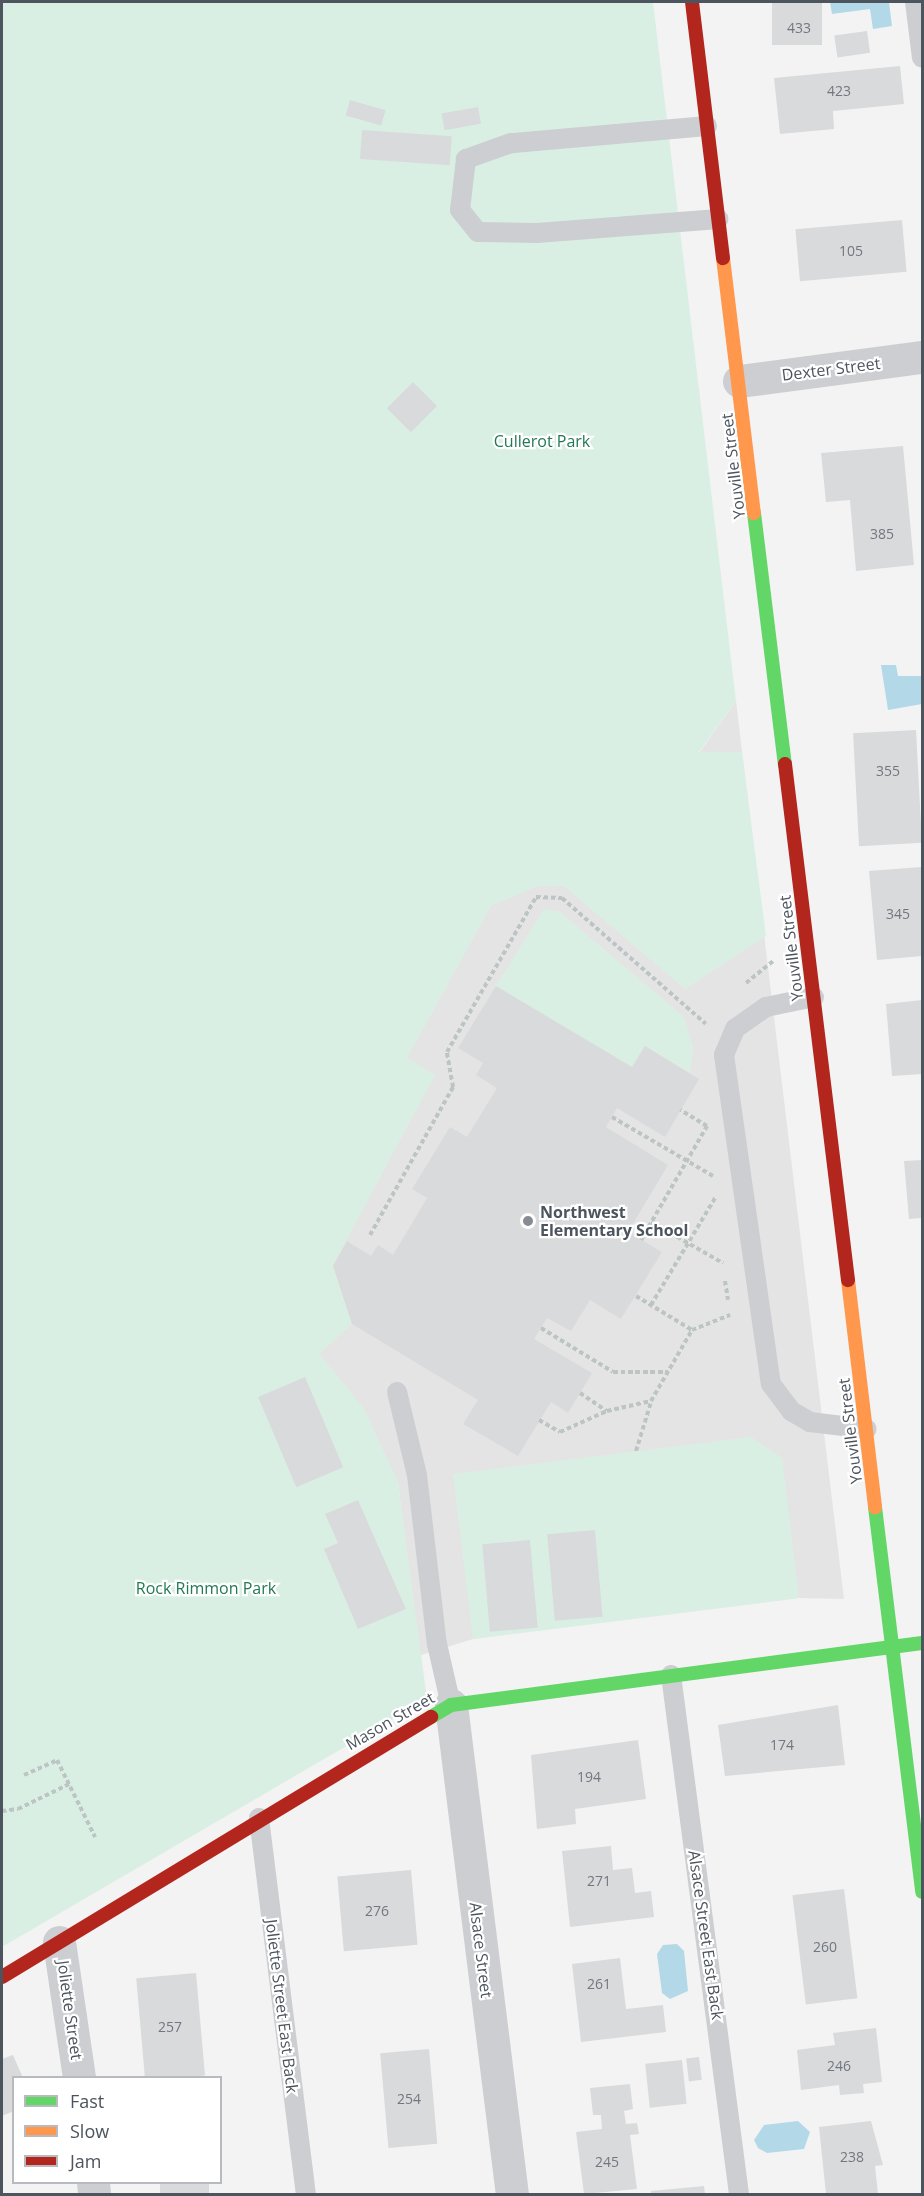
<!DOCTYPE html>
<html>
<head>
<meta charset="utf-8">
<style>
	body { margin:0 }
	#map { position:relative; width:924px; height:2196px; overflow:hidden; background:#f3f3f3; font-family:"Open Sans",sans-serif }
	div>[style] { position:absolute }
	.education>* { inset:0; background:#e5e4e4 }
	.green>* { inset:0; background:#daefe4 }
	.water>* { inset:0; background:#b3d9e8 }
	.building>* { inset:0; background:#d9dadc; transform-origin:0 0 }
	.path>* { height:4px; margin-top:-2px; transform-origin:0; background:repeating-linear-gradient(90deg,#bcc5c3 0 4.5px,transparent 0 7.5px) }
	.lane>* { height:20px; margin:-10px; padding:0 10px; transform-origin:10px; border-radius:10px; background:#cdced1 }
	.street>* { height:33px; margin:-16.5px; padding:0 16.5px; transform-origin:16.5px; border-radius:16.5px; background:#cdced1 }
	.fast>* { height:14px; margin:-7px; padding:0 7px; transform-origin:7px; border-radius:7px; background:#63d668 }
	.slow>* { height:14px; margin:-7px; padding:0 7px; transform-origin:7px; border-radius:7px; background:#ff974d }
	.jam>* { height:14px; margin:-7px; padding:0 7px; transform-origin:7px; border-radius:7px; background:#b3261e }
	.dots>* { width:16px; height:16px; translate:-50% -50%; box-sizing:border-box; border:3px solid #fff; border-radius:50% }
	span { translate:-50% -50%; white-space:nowrap; text-align:center; line-height:1.15; -webkit-text-stroke:4.5px #fff; paint-order:stroke }
	.number-label { font-size:14px; color:#71777f }
	.number-label span { -webkit-text-stroke-width:0 }
	.street-label { font-size:16px; color:#4c545e }
	.park-label { font-size:16px; color:#227954 }
	.poi-label { font-size:16px; color:#4c545e; font-weight:700 }
	.left { translate:0 -50%; text-align:left }
	.frame { position:absolute; inset:0; border:3px solid #4c545e; pointer-events:none }
	.legend { position:absolute; left:12px; top:2076px; width:210px; height:108px; box-sizing:border-box; background:#fff; border:2px solid #b7bbbf; margin:0; padding:8px 10px; list-style:none; font-size:18px; color:#4c545e }
	.legend li { display:flex; align-items:center; gap:12px; height:30px }
	.legend b { width:30px; border:2px solid #b7bbbf }
</style>
</head>
<body>
<div id="map">
	<div class="education">
		<i style="clip-path:polygon(736px 701px,844px 1599px,799px 1598px,473px 1639px,418px 1656px,398px 1482px,318px 1354px,357px 837px,699px 753px)"></i>
	</div>
	<div class="green">
		<i style="clip-path:polygon(2px 2px,653px 2px,736px 701px,699px 752px,742px 752px,766px 936px,685px 989px,564px 886px,538px 886px,491px 906px,407px 1058px,435px 1075px,333px 1265px,352px 1324px,319px 1354px,363px 1407px,398px 1482px,427px 1699px,2px 1947px)"></i>
		<i style="clip-path:polygon(544px 909px,560px 912px,684px 1017px,693px 1048px,690px 1073px,645px 1046px,632px 1067px,496px 986px)"></i>
		<i style="clip-path:polygon(751px 1437px,782px 1458px,799px 1598px,473px 1639px,453px 1474px)"></i>
	</div>
	<div class="water">
		<i style="clip-path:polygon(830px 2px,889px 2px,892px 26px,873px 29px,870px 9px,832px 14px)"></i>
		<i style="clip-path:polygon(881px 665px,896px 665px,898px 676px,922px 676px,922px 704px,888px 710px)"></i>
		<i style="clip-path:polygon(677px 1944px,684px 1951px,688px 1991px,670px 1999px,662px 1993px,657px 1954px,663px 1945px)"></i>
		<i style="clip-path:polygon(798px 2121px,810px 2132px,804px 2149px,767px 2153px,758px 2148px,754px 2140px,764px 2125px)"></i>
	</div>
	<div class="building">
		<i style="left:772px;top:2px;width:50px;height:43px"></i>
		<i style="left:867px;top:31px;width:22px;height:33px;rotate:82deg"></i>
		<i style="clip-path:polygon(900px 66px,904px 104px,833px 111px,834px 129px,780px 134px,774px 78px)"></i>
		<i style="left:350px;top:100px;width:37px;height:16px;rotate:16deg"></i>
		<i style="left:478px;top:107px;width:17px;height:37px;rotate:80deg"></i>
		<i style="left:362px;top:130px;width:90px;height:29px;rotate:4deg"></i>
		<i style="left:902px;top:220px;width:52px;height:107px;rotate:85deg"></i>
		<i style="left:413px;top:382px;width:34px;height:37px;rotate:45deg"></i>
		<i style="clip-path:polygon(903px 446px,914px 565px,856px 571px,850px 500px,826px 502px,821px 453px)"></i>
		<i style="left:916px;top:730px;width:113px;height:63px;rotate:87deg"></i>
		<i style="clip-path:polygon(922px 867px,922px 956px,877px 960px,869px 871px)"></i>
		<i style="clip-path:polygon(496px 986px,632px 1067px,645px 1046px,699px 1079px,665px 1137px,617px 1108px,606px 1127px,668px 1165px,628px 1232px,662px 1252px,621px 1319px,590px 1300px,571px 1331px,547px 1318px,534px 1339px,592px 1373px,568px 1413px,551px 1402px,518px 1456px,463px 1424px,478px 1400px,352px 1324px,333px 1266px,347px 1241px,371px 1256px,378px 1245px,393px 1255px,427px 1198px,412px 1189px,450px 1127px,467px 1137px,497px 1088px,476px 1075px,483px 1063px,458px 1048px)"></i>
		<i style="clip-path:polygon(922px 1000px,922px 1074px,892px 1076px,886px 1004px)"></i>
		<i style="clip-path:polygon(922px 1160px,922px 1218px,909px 1219px,904px 1161px)"></i>
		<i style="left:305px;top:1377px;width:98px;height:51px;rotate:67deg"></i>
		<i style="clip-path:polygon(358px 1500px,406px 1609px,358px 1629px,324px 1549px,338px 1543px,325px 1514px)"></i>
		<i style="left:595px;top:1530px;width:87px;height:48px;rotate:85deg"></i>
		<i style="left:530px;top:1540px;width:88px;height:48px;rotate:85deg"></i>
		<i style="clip-path:polygon(838px 1705px,845px 1765px,725px 1776px,718px 1725px)"></i>
		<i style="clip-path:polygon(638px 1740px,646px 1799px,575px 1809px,576px 1824px,537px 1829px,531px 1755px)"></i>
		<i style="clip-path:polygon(611px 1846px,613px 1870px,632px 1868px,635px 1893px,651px 1891px,654px 1917px,570px 1927px,562px 1851px)"></i>
		<i style="left:411px;top:1870px;width:75px;height:74px;rotate:85deg"></i>
		<i style="left:844px;top:1889px;width:110px;height:52px;rotate:83deg"></i>
		<i style="clip-path:polygon(620px 1958px,626px 2009px,663px 2005px,666px 2032px,581px 2042px,572px 1964px)"></i>
		<i style="left:196px;top:1973px;width:103px;height:60px;rotate:85deg"></i>
		<i style="clip-path:polygon(876px 2028px,882px 2082px,863px 2084px,864px 2093px,840px 2095px,839px 2085px,801px 2090px,797px 2050px,835px 2045px,833px 2033px)"></i>
		<i style="left:429px;top:2049px;width:95px;height:49px;rotate:85deg"></i>
		<i style="clip-path:polygon(13px 2055px,23px 2078px,14px 2078px,14px 2111px,2px 2116px,2px 2059px)"></i>
		<i style="left:699px;top:2057px;width:23px;height:13px;rotate:83deg"></i>
		<i style="left:682px;top:2060px;width:44px;height:37px;rotate:84deg"></i>
		<i style="clip-path:polygon(630px 2084px,633px 2109px,624px 2111px,626px 2124px,637px 2123px,639px 2134px,630px 2135px,637px 2189px,584px 2194px,576px 2132px,602px 2129px,601px 2115px,593px 2115px,590px 2088px)"></i>
		<i style="clip-path:polygon(871px 2121px,883px 2165px,875px 2166px,878px 2194px,826px 2194px,819px 2127px)"></i>
		<i style="left:160px;top:2182px;width:49px;height:12px"></i>
		<i style="clip-path:polygon(704px 2186px,705px 2194px,651px 2194px,651px 2191px)"></i>
	</div>
	<div class="path">
		<i style="left:746px;top:983px;width:35px;rotate:-39deg"></i>
		<i style="left:612px;top:1117px;width:117px;rotate:30.3deg"></i>
		<i style="left:651px;top:1222px;width:83px;rotate:29.7deg"></i>
		<i style="left:370px;top:1235px;width:170px;rotate:-60.7deg"></i>
		<i style="left:453px;top:1087px;width:36px;rotate:-100deg"></i>
		<i style="left:447px;top:1052px;width:179px;rotate:-60.1deg"></i>
		<i style="left:536px;top:897px;width:26px;rotate:2deg"></i>
		<i style="left:562px;top:898px;width:191px;rotate:41.2deg"></i>
		<i style="left:641px;top:1240px;width:132px;rotate:-59.9deg"></i>
		<i style="left:707px;top:1126px;width:31px;rotate:-149deg"></i>
		<i style="left:725px;top:1281px;width:19px;rotate:81deg"></i>
		<i style="left:636px;top:1296px;width:66px;rotate:31.3deg"></i>
		<i style="left:692px;top:1330px;width:41px;rotate:-21.5deg"></i>
		<i style="left:651px;top:1305px;width:125px;rotate:-59.1deg"></i>
		<i style="left:541px;top:1328px;width:84px;rotate:31.4deg"></i>
		<i style="left:613px;top:1372px;width:55px"></i>
		<i style="left:580px;top:1393px;width:32px;rotate:34deg"></i>
		<i style="left:539px;top:1420px;width:24px;rotate:30deg"></i>
		<i style="left:560px;top:1432px;width:51px;rotate:-24.1deg"></i>
		<i style="left:607px;top:1411px;width:45px;rotate:-12.8deg"></i>
		<i style="left:651px;top:1401px;width:82px;rotate:-60deg"></i>
		<i style="left:636px;top:1451px;width:51px;rotate:-73deg"></i>
		<i style="left:24px;top:1775px;width:36px;rotate:-24deg"></i>
		<i style="left:57px;top:1760px;width:86px;rotate:63.7deg"></i>
		<i style="left:2px;top:1811px;width:16px;rotate:-7deg"></i>
		<i style="left:18px;top:1809px;width:57px;rotate:-26.1deg"></i>
	</div>
	<div class="lane">
		<i style="left:915px;top:2px;width:56px;rotate:82.9deg"></i>
		<i style="left:707px;top:126px;width:197px;rotate:175deg"></i>
		<i style="left:511px;top:143px;width:48px;rotate:160.4deg"></i>
		<i style="left:466px;top:159px;width:51px;rotate:96.7deg"></i>
		<i style="left:460px;top:210px;width:28px;rotate:51deg"></i>
		<i style="left:478px;top:232px;width:59px;rotate:1deg"></i>
		<i style="left:537px;top:233px;width:182px;rotate:-4.4deg"></i>
		<i style="left:814px;top:997px;width:49px;rotate:168.2deg"></i>
		<i style="left:766px;top:1007px;width:38px;rotate:145deg"></i>
		<i style="left:735px;top:1029px;width:28px;rotate:113deg"></i>
		<i style="left:724px;top:1055px;width:332px;rotate:81.9deg"></i>
		<i style="left:771px;top:1384px;width:34px;rotate:53deg"></i>
		<i style="left:791px;top:1411px;width:22px;rotate:30deg"></i>
		<i style="left:810px;top:1422px;width:57px;rotate:7deg"></i>
		<i style="left:397px;top:1392px;width:85px;rotate:76.5deg"></i>
		<i style="left:417px;top:1475px;width:170px;rotate:83.3deg"></i>
		<i style="left:437px;top:1644px;width:63px;rotate:77.1deg"></i>
		<i style="left:671px;top:1675px;width:523px;rotate:82.54deg"></i>
		<i style="left:259px;top:1818px;width:379px;rotate:82.9deg"></i>
	</div>
	<div class="street">
		<i style="left:739px;top:381px;width:185px;rotate:-7.5deg"></i>
		<i style="left:451px;top:1705px;width:493px;rotate:82.9deg"></i>
		<i style="left:59px;top:1942px;width:137px;rotate:81.6deg"></i>
		<i style="left:93px;top:2182px;width:12px;rotate:85deg"></i>
	</div>
	<div class="fast">
		<i style="left:754px;top:513px;width:253px;rotate:83deg"></i>
		<i style="left:875px;top:1507px;width:388px;rotate:83deg"></i>
		<i style="left:431px;top:1717px;width:23px;rotate:-31deg"></i>
		<i style="left:451px;top:1705px;width:475px;rotate:-7.5deg"></i>
	</div>
	<div class="slow">
		<i style="left:723px;top:258px;width:257px;rotate:83.1deg"></i>
		<i style="left:848px;top:1280px;width:229px;rotate:83.2deg"></i>
	</div>
	<div class="jam">
		<i style="left:692px;top:2px;width:258px;rotate:83.1deg"></i>
		<i style="left:785px;top:764px;width:520px;rotate:83.04deg"></i>
		<i style="left:2px;top:1977px;width:502px;rotate:-31.22deg"></i>
	</div>
	<div class="dots">
		<i style="left:528px;top:1221px;background:#868c92"></i>
	</div>
	<div class="number-label">
		<span style="left:799px;top:28px">433</span>
		<span style="left:839px;top:91px">423</span>
		<span style="left:851px;top:251px">105</span>
		<span style="left:882px;top:534px">385</span>
		<span style="left:888px;top:771px">355</span>
		<span style="left:898px;top:914px">345</span>
		<span style="left:782px;top:1745px">174</span>
		<span style="left:589px;top:1777px">194</span>
		<span style="left:599px;top:1881px">271</span>
		<span style="left:377px;top:1911px">276</span>
		<span style="left:825px;top:1947px">260</span>
		<span style="left:599px;top:1984px">261</span>
		<span style="left:170px;top:2027px">257</span>
		<span style="left:839px;top:2066px">246</span>
		<span style="left:409px;top:2099px">254</span>
		<span style="left:852px;top:2157px">238</span>
		<span style="left:607px;top:2162px">245</span>
	</div>
	<div class="street-label">
		<span style="left:831px;top:369px;rotate:-7deg">Dexter Street</span>
		<span style="left:733px;top:466px;rotate:-97deg">Youville Street</span>
		<span style="left:791px;top:948px;rotate:-97deg">Youville Street</span>
		<span style="left:850px;top:1431px;rotate:-97deg">Youville Street</span>
		<span style="left:390px;top:1721px;rotate:-30deg">Mason Street</span>
		<span style="left:706px;top:1935px;rotate:82deg">Alsace Street East Back</span>
		<span style="left:481px;top:1950px;rotate:83deg">Alsace Street</span>
		<span style="left:282px;top:2006px;rotate:83deg">Joliette Street East Back</span>
		<span style="left:70px;top:2010px;rotate:82deg">Joliette Street</span>
	</div>
	<div class="park-label">
		<span style="left:542px;top:441px">Cullerot Park</span>
		<span style="left:206px;top:1588px">Rock Rimmon Park</span>
	</div>
	<div class="poi-label">
		<span class="left" style="left:540px;top:1221px">Northwest<br>Elementary School</span>
	</div>
	<div class="frame"></div>
	<ul class="legend">
	<li><b style="height:8px;background:#63d668"></b>Fast</li>
	<li><b style="height:8px;background:#ff974d"></b>Slow</li>
	<li><b style="height:8px;background:#b3261e"></b>Jam</li>
	</ul>
</div>
</body>
</html>
